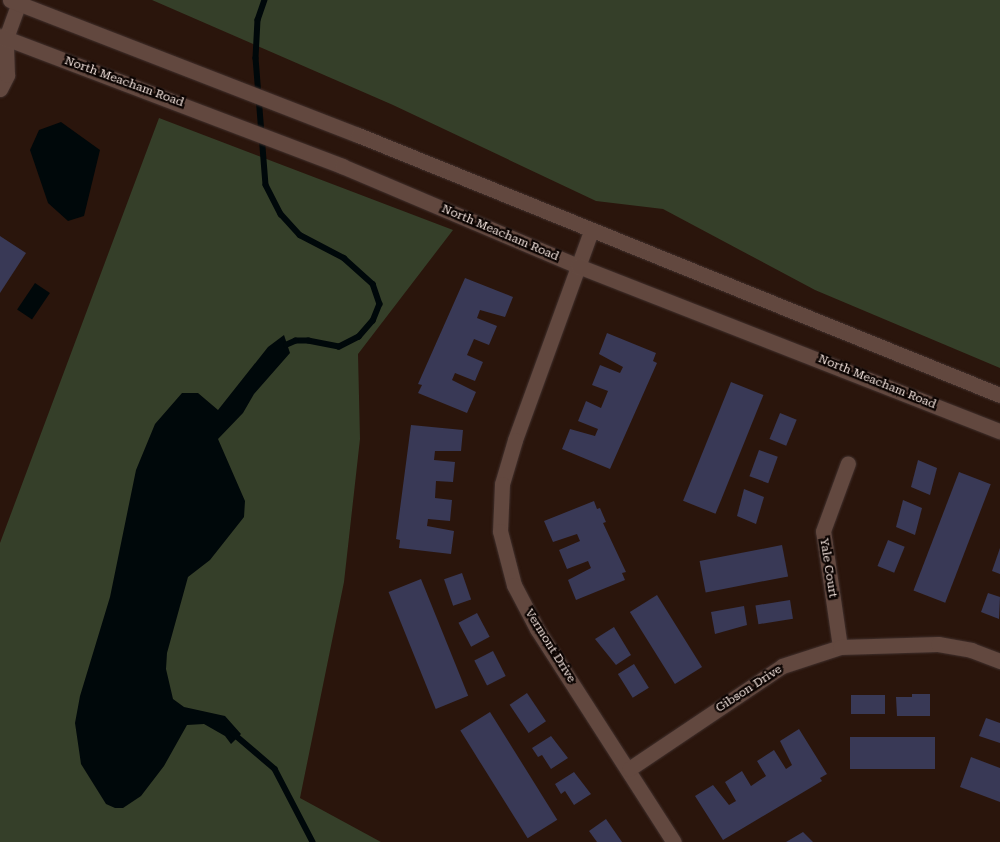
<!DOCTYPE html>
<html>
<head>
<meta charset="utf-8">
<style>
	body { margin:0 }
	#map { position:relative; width:1000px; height:842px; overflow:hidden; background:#2a150c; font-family:"Roboto Serif",serif }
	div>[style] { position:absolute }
	.green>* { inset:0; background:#353f29 }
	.water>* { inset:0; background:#00080a; transform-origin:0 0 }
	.stream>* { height:5.5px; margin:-2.75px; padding:0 2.75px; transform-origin:2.75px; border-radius:2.75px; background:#00080a }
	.building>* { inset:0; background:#393956; transform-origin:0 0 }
	.roads { filter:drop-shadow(0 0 1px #40302d) drop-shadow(0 0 1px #40302d) }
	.street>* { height:15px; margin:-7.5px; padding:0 7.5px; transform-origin:7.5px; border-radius:7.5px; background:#62483f }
	.secondary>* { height:15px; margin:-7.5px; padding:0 7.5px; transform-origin:7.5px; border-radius:7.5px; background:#62483f }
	span { translate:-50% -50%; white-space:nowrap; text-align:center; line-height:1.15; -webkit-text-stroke:4.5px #0c0402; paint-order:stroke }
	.street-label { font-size:12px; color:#f8e8e2 }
</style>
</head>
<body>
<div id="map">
	<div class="green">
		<i style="clip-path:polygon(152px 0,1000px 0,1000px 368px,815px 290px,663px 209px,596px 201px,393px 105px)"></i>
		<i style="clip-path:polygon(159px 118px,453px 230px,358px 354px,360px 439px,344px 582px,300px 798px,381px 842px,0 842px,0 543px)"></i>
	</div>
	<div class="water">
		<i style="clip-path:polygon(61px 122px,100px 150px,84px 216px,68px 221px,48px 203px,30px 150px,39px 130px)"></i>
		<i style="left:35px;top:283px;width:18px;height:32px;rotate:34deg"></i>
		<i style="clip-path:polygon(284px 335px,290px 353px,254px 394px,243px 413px,218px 439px,245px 501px,244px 517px,210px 560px,188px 577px,167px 653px,166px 669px,173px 699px,184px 707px,225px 716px,241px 734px,231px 744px,225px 736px,204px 724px,187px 725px,164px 766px,141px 796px,123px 808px,115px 808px,106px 804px,81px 764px,75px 723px,80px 696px,110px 597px,136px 470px,155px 424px,182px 393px,198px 393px,218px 410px,268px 347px)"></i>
	</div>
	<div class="stream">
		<i style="left:265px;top:0;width:21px;rotate:109deg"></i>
		<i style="left:258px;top:20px;width:38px;rotate:93deg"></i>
		<i style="left:256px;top:58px;width:127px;rotate:85.5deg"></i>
		<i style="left:266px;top:185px;width:33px;rotate:63deg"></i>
		<i style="left:281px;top:214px;width:28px;rotate:48deg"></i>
		<i style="left:300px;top:235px;width:50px;rotate:27.6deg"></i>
		<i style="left:344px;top:258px;width:39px;rotate:42deg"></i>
		<i style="left:373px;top:284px;width:21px;rotate:71deg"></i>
		<i style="left:380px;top:304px;width:18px;rotate:112deg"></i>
		<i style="left:373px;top:321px;width:21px;rotate:131deg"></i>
		<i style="left:359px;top:337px;width:22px;rotate:153deg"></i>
		<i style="left:339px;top:347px;width:31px;rotate:-169deg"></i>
		<i style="left:309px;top:341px;width:13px;rotate:180deg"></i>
		<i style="left:296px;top:341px;width:10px;rotate:156deg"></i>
		<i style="left:233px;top:733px;width:55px;rotate:40.6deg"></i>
		<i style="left:275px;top:769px;width:82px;rotate:62.5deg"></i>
	</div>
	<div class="building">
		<i style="clip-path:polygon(0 236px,26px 253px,0 293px)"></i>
		<i style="clip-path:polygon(465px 278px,513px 297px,505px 317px,480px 310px,477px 318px,497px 326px,489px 345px,474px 339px,467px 355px,483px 362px,475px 381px,455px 373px,452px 380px,476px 392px,467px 413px,418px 393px,422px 385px,418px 384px)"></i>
		<i style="clip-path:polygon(607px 333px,656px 353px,653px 361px,657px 363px,610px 469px,562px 449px,570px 429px,595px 436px,598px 429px,578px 421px,586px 401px,601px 408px,608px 391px,592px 385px,600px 365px,620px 373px,623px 367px,599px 354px)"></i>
		<i style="left:731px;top:382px;width:35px;height:128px;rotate:22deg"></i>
		<i style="left:780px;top:413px;width:18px;height:28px;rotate:22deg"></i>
		<i style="clip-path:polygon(411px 425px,463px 430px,461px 451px,435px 451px,434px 460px,455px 462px,453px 482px,436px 481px,435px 498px,452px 500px,450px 521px,428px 519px,427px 526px,454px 531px,451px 554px,399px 548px,400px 540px,396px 539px)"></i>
		<i style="left:759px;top:450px;width:20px;height:28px;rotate:20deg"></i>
		<i style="clip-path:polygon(918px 460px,937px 468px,930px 495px,911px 487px)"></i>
		<i style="left:959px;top:472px;width:34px;height:127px;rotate:21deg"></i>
		<i style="clip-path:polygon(744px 489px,764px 497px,756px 524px,737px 516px)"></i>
		<i style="clip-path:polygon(903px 500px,922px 508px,915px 535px,896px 527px)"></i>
		<i style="clip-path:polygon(594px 501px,597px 509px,600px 508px,606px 522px,603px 523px,626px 572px,622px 573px,625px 580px,576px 600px,568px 580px,591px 568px,588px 561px,567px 569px,559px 550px,580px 541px,577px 534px,553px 542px,544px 521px)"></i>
		<i style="left:888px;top:540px;width:18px;height:28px;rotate:22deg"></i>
		<i style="left:782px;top:545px;width:32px;height:84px;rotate:79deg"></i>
		<i style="clip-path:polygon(1000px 548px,1000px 574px,992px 571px)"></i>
		<i style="left:462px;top:573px;width:28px;height:19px;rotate:71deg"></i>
		<i style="left:421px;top:579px;width:126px;height:35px;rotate:68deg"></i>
		<i style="clip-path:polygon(988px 593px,1000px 597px,999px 619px,981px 612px)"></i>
		<i style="left:657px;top:595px;width:85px;height:32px;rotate:58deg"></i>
		<i style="left:790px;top:600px;width:19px;height:35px;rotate:81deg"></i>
		<i style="clip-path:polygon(744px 606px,747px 625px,715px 634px,711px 612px)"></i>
		<i style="left:477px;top:613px;width:27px;height:21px;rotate:62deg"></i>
		<i style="clip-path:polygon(614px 627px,631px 655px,616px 665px,595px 639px)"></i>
		<i style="left:493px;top:651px;width:28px;height:21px;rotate:63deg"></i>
		<i style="left:634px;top:664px;width:28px;height:19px;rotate:58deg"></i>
		<i style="left:527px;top:693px;width:34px;height:21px;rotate:56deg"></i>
		<i style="clip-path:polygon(912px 694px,930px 694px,930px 716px,897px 716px,896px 697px,912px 697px)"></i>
		<i style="left:851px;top:695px;width:34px;height:19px"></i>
		<i style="left:490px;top:712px;width:127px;height:35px;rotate:58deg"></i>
		<i style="clip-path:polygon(986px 718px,1000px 723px,1000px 743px,979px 736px)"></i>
		<i style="clip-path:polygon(799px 729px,827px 774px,820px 778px,822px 781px,723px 840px,695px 796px,713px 785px,729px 805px,736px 801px,725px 782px,742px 771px,751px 786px,766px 776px,757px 761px,774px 750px,786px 769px,792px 765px,780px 741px)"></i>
		<i style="clip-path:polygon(551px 736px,568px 758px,551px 769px,542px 755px,538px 757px,532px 748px)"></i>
		<i style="left:935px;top:737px;width:32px;height:85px;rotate:90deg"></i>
		<i style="clip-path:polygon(971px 757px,1000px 768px,1000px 802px,960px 787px)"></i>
		<i style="clip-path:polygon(574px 772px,591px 794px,574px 805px,565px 791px,561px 794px,555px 784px)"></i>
		<i style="clip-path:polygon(606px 819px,622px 842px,597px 842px,589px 831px)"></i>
		<i style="clip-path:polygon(803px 832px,813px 842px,786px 842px)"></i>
	</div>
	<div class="roads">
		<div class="street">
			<i style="left:0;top:89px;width:16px;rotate:-63deg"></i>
			<i style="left:7px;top:75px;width:37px;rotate:-92deg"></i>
			<i style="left:6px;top:38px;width:37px;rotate:-70deg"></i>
			<i style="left:591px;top:231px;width:222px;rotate:110deg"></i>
			<i style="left:515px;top:440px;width:46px;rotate:106.5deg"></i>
			<i style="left:502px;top:484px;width:47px;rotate:92.4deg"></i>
			<i style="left:500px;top:531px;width:56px;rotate:75.5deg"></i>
			<i style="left:514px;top:585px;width:50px;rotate:62.4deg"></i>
			<i style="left:537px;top:629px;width:253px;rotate:57.3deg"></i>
			<i style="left:840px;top:647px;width:117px;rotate:-98.3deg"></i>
			<i style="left:823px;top:531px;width:72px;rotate:-69.8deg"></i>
			<i style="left:629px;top:769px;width:184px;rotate:-33.9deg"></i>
			<i style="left:782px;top:666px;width:61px;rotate:-18.1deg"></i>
			<i style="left:840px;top:647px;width:98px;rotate:-1.8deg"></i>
			<i style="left:938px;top:644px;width:34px;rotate:10deg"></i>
			<i style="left:971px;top:650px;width:31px;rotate:21deg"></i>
		</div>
		<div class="secondary">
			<i style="left:10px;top:0;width:373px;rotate:21.2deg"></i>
			<i style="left:358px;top:135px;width:693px;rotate:22.05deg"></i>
			<i style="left:0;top:36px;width:366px;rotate:20.8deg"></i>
			<i style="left:342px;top:166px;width:256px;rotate:23deg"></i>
			<i style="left:578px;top:266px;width:453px;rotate:21.4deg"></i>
		</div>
	</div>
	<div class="street-label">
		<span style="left:124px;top:82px;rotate:20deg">North Meacham Road</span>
		<span style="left:500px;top:233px;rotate:23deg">North Meacham Road</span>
		<span style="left:877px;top:382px;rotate:22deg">North Meacham Road</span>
		<span style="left:828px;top:568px;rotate:81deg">Yale Court</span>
		<span style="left:550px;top:646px;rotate:58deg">Vermont Drive</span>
		<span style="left:749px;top:689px;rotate:-33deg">Gibson Drive</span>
	</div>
</div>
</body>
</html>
